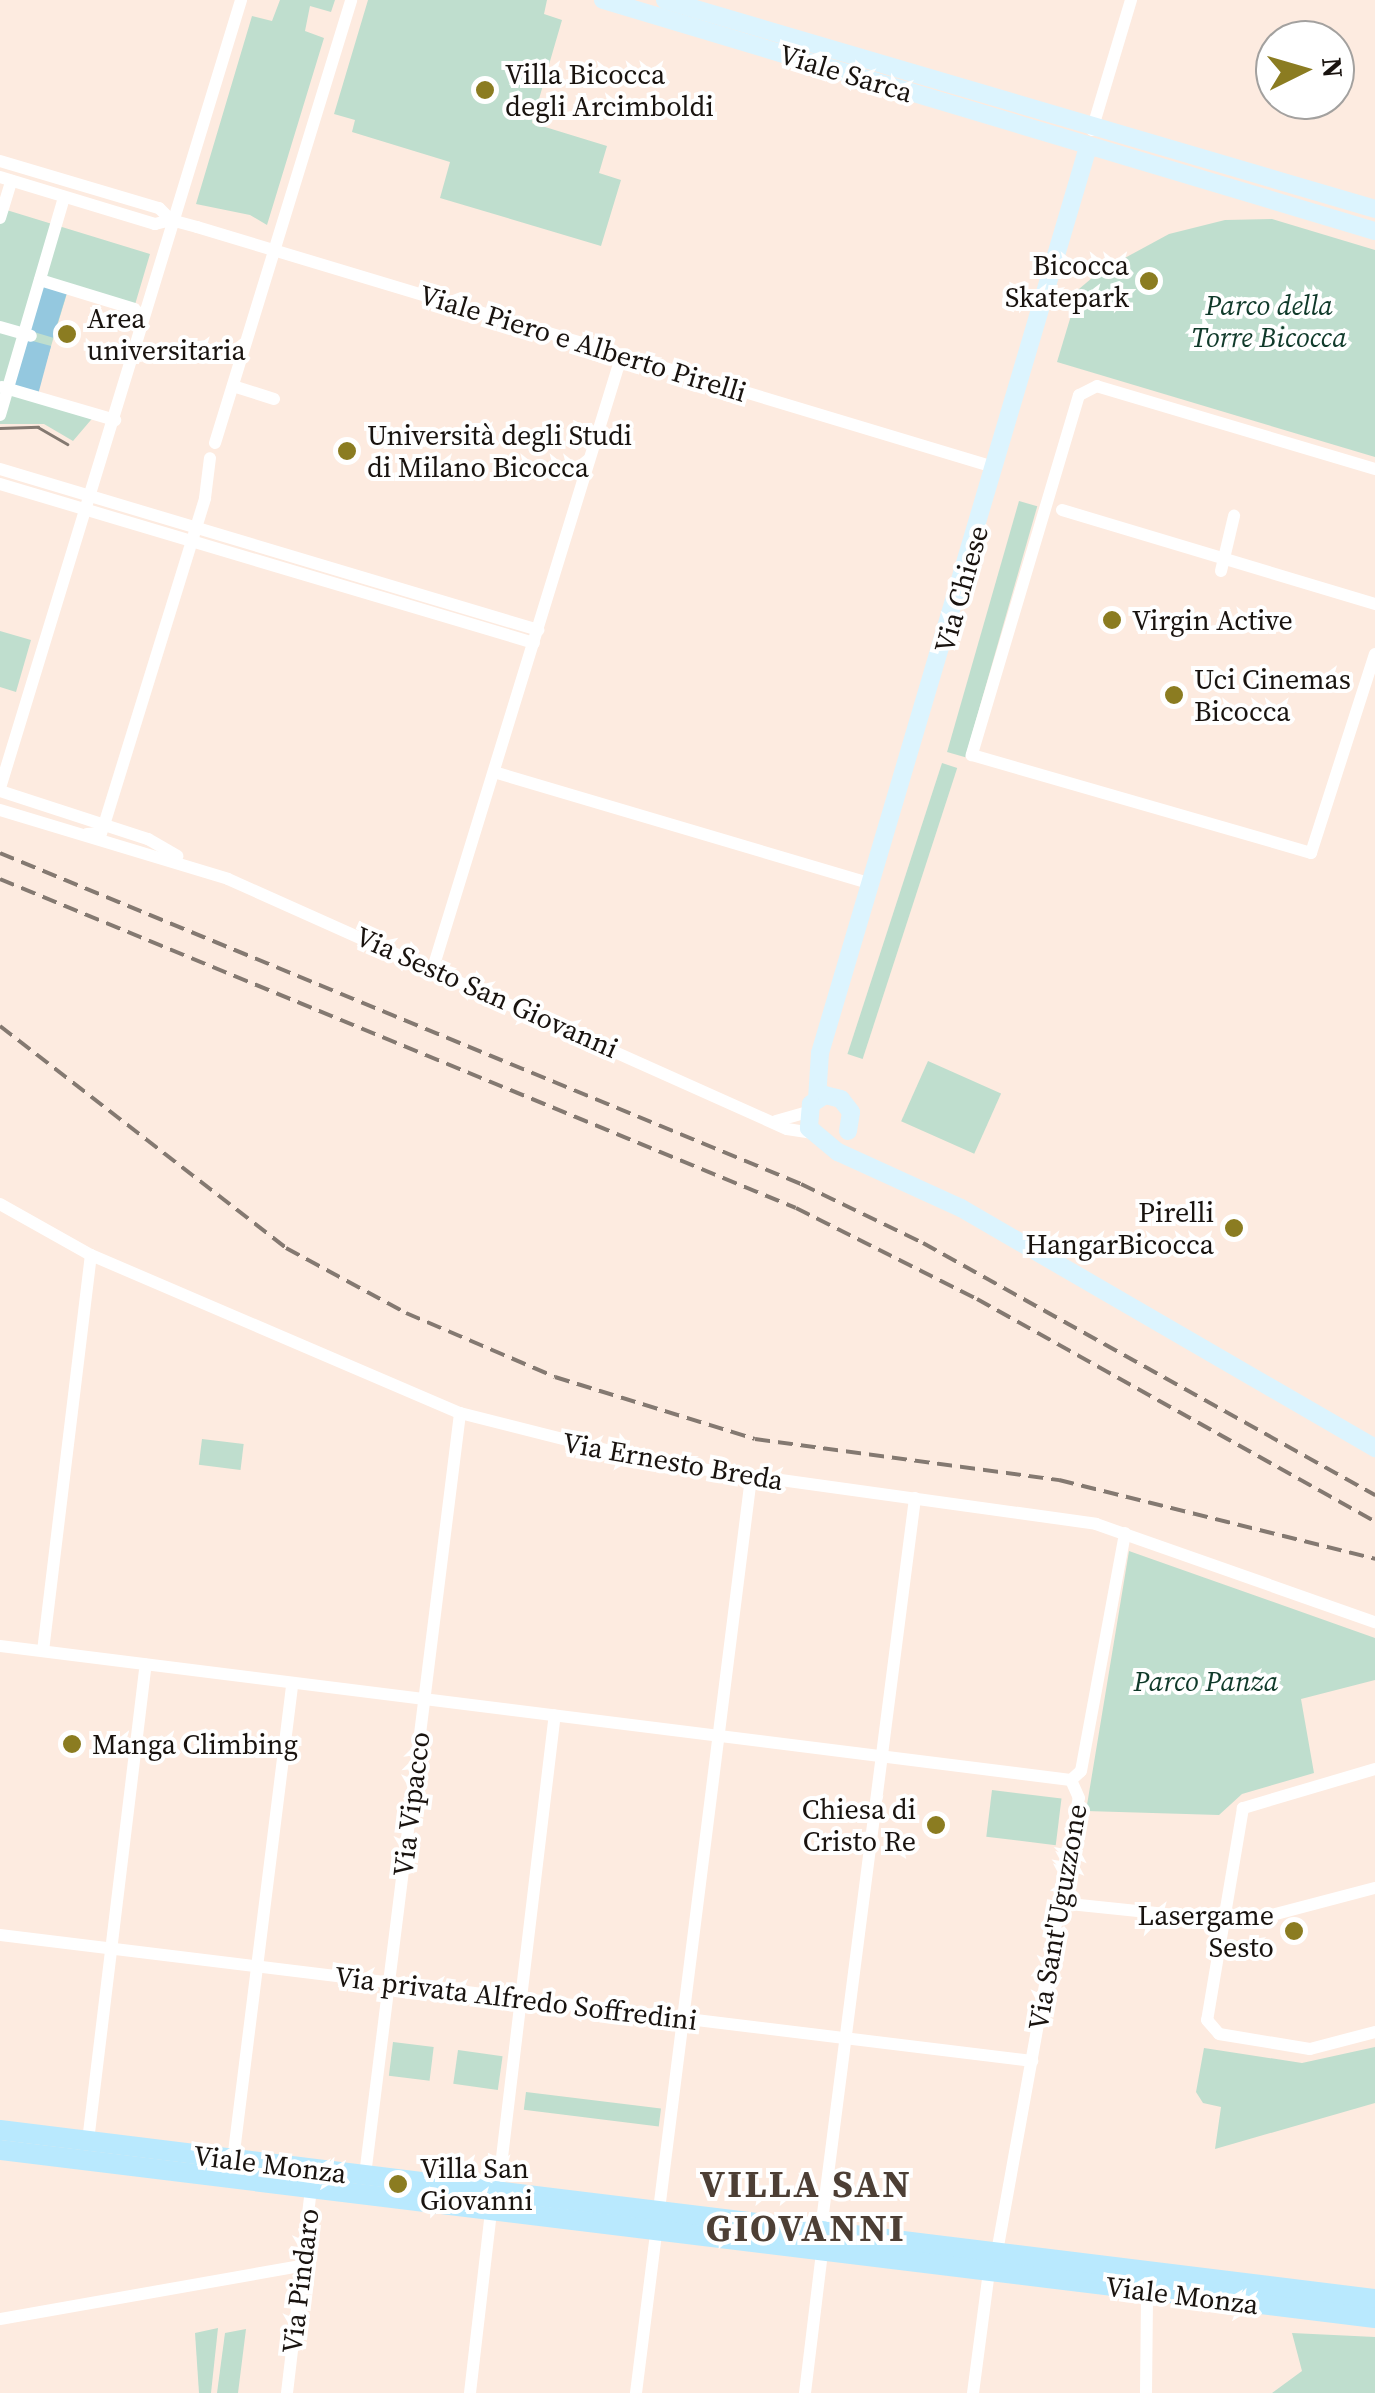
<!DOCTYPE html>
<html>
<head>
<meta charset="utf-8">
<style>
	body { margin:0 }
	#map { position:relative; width:1375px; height:2393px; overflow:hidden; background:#fdebe0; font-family:"Source Serif 4",serif }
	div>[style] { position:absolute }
	.green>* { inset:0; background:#bfdece; transform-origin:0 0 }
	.water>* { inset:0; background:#94c8df; transform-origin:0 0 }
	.street>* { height:12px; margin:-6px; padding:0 6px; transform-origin:6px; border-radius:6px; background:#fff }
	.secondary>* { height:18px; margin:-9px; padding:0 9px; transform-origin:9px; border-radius:9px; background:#dcf4fe }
	.primary>* { height:20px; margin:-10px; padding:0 10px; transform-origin:10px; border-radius:10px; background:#b9e9fe }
	.tram>* { height:2.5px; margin:-1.25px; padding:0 1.25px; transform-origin:1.25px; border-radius:1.25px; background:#847971 }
	.rail>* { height:4px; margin-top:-2px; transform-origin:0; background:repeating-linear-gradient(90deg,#847971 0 15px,transparent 0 23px) }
	.dots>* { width:28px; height:28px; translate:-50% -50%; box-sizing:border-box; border:5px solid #fff; border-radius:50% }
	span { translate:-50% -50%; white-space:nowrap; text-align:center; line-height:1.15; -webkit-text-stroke:8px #fff; paint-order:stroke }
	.street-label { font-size:28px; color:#19130f }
	.poi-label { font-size:28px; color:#19130f }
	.left { translate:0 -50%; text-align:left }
	.right { translate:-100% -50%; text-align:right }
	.park-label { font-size:28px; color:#103a2a; font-style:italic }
	.district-label { font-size:38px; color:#4d3f35; font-weight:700; letter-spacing:2.5px }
	.north { position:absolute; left:1255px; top:20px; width:100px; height:100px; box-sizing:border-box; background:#fff; border:2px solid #a3a19f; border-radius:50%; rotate:85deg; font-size:28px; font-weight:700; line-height:40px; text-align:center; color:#19130f }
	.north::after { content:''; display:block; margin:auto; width:35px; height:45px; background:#8b7c21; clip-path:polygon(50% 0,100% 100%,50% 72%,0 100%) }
</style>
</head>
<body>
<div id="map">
	<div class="green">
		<i style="clip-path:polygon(280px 0,335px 0,331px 12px,310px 6px,305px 31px,324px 38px,267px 225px,250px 215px,196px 204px,252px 16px,272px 21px)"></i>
		<i style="clip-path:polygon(368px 0,547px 0,544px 14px,562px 20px,532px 123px,607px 146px,599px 173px,621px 180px,601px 246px,440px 198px,450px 162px,352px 132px,355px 120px,334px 114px)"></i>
		<i style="clip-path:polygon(0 208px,150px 254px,134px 308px,68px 290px,36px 396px,96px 414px,73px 441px,44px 424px,0 424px)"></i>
		<i style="clip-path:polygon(1272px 219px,1375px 250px,1375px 457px,1057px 362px,1079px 289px,1099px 272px,1169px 234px,1225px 220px)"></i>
		<i style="left:1019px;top:501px;width:19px;height:261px;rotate:16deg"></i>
		<i style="clip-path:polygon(0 631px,31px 640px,16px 692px,0 687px)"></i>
		<i style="left:942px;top:763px;width:16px;height:306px;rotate:18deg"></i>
		<i style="left:928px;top:1061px;width:80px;height:66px;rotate:24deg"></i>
		<i style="left:202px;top:1439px;width:42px;height:26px;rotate:7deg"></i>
		<i style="clip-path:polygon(1129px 1551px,1375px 1638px,1375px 1680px,1301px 1699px,1314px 1773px,1242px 1794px,1219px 1815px,1086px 1811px)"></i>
		<i style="left:992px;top:1790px;width:70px;height:47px;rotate:7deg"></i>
		<i style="left:393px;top:2042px;width:41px;height:34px;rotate:7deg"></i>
		<i style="clip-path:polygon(1375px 2047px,1375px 2103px,1215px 2149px,1221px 2107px,1203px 2103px,1196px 2092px,1204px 2048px,1302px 2063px)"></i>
		<i style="left:458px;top:2050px;width:45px;height:34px;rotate:8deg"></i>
		<i style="left:526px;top:2092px;width:136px;height:18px;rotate:7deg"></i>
		<i style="clip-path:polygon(218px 2328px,211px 2393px,199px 2393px,195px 2333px)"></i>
		<i style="clip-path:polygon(246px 2329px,238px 2393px,217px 2393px,225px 2333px)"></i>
		<i style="clip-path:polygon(1292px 2333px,1375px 2337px,1375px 2393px,1272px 2393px,1302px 2371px)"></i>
	</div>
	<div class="water">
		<i style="left:41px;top:285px;width:27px;height:47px;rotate:17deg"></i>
		<i style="left:25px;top:339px;width:27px;height:48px;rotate:15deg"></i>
	</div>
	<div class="street">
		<i style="left:1092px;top:130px;width:136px;rotate:-73.3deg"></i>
		<i style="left:0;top:161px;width:166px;rotate:16.5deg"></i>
		<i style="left:159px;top:208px;width:17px;rotate:45deg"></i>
		<i style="left:0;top:177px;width:162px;rotate:16.9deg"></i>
		<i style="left:155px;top:224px;width:16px;rotate:-14deg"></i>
		<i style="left:171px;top:220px;width:27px;rotate:15deg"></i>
		<i style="left:197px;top:227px;width:832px;rotate:16.76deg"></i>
		<i style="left:0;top:218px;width:39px;rotate:-73deg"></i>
		<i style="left:40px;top:280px;width:99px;rotate:17deg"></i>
		<i style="left:0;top:327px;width:32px;rotate:16deg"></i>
		<i style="left:233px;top:386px;width:43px;rotate:17.6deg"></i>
		<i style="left:2px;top:387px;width:118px;rotate:16.3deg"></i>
		<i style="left:0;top:415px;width:227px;rotate:-73.6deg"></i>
		<i style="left:215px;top:443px;width:463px;rotate:-72.9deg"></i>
		<i style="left:0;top:469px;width:562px;rotate:16.66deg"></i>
		<i style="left:1375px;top:469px;width:290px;rotate:-163.4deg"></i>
		<i style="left:1097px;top:386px;width:20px;rotate:153deg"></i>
		<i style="left:1079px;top:395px;width:376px;rotate:106.6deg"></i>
		<i style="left:972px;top:755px;width:353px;rotate:16.1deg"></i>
		<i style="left:1311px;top:853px;width:209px;rotate:-72.2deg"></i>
		<i style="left:0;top:484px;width:557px;rotate:16.58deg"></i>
		<i style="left:1062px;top:510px;width:327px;rotate:16.7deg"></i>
		<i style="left:1221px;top:571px;width:57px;rotate:-76.7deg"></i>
		<i style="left:494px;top:772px;width:395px;rotate:16.5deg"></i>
		<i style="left:0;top:788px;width:824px;rotate:-72.99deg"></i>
		<i style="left:0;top:791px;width:156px;rotate:18deg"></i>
		<i style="left:148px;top:839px;width:34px;rotate:30deg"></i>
		<i style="left:0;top:810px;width:238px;rotate:16.8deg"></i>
		<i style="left:228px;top:879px;width:612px;rotate:24.1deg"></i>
		<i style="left:787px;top:1129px;width:25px;rotate:9deg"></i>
		<i style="left:87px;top:834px;width:14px;rotate:-4deg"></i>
		<i style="left:101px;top:833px;width:9px;rotate:-69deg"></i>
		<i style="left:104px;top:825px;width:342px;rotate:-72.8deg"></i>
		<i style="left:205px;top:498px;width:40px;rotate:-82.9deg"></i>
		<i style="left:433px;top:968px;width:642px;rotate:-72.89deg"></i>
		<i style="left:776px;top:1121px;width:32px;rotate:-16deg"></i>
		<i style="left:0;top:1204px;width:104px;rotate:29.3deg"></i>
		<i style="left:91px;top:1255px;width:401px;rotate:23.2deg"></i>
		<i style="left:460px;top:1413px;width:204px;rotate:14.2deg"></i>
		<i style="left:658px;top:1463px;width:442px;rotate:7.9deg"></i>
		<i style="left:1096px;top:1524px;width:296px;rotate:19.4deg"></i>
		<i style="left:0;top:1646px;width:1079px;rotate:7.13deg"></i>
		<i style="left:43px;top:1651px;width:399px;rotate:-83.1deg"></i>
		<i style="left:1375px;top:1769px;width:138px;rotate:163.5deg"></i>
		<i style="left:1243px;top:1808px;width:215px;rotate:99.6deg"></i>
		<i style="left:1207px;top:2020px;width:18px;rotate:49deg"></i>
		<i style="left:1219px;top:2034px;width:92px;rotate:9.4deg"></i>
		<i style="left:1310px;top:2049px;width:67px;rotate:-14.7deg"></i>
		<i style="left:1071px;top:1780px;width:13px;rotate:-42deg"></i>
		<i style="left:1081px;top:1771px;width:242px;rotate:-79.5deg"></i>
		<i style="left:1060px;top:1903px;width:186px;rotate:5.9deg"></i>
		<i style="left:1245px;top:1922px;width:134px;rotate:-14.7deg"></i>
		<i style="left:0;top:1935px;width:1040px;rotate:6.96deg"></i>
		<i style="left:88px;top:2141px;width:480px;rotate:-83.1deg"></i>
		<i style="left:233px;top:2160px;width:480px;rotate:-82.9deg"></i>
		<i style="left:365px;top:2175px;width:768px;rotate:-82.89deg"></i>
		<i style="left:498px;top:2191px;width:479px;rotate:-83.2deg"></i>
		<i style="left:821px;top:2229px;width:737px;rotate:-82.67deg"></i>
		<i style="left:997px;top:2252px;width:461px;rotate:-79.8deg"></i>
		<i style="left:1079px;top:1798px;width:20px;rotate:-114deg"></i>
		<i style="left:0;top:2319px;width:307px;rotate:-10deg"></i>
		<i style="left:287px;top:2393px;width:204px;rotate:-83.3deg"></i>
		<i style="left:470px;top:2393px;width:183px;rotate:-83.4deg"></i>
		<i style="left:636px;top:2393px;width:922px;rotate:-82.84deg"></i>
		<i style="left:805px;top:2393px;width:141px;rotate:-83.1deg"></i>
		<i style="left:973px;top:2393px;width:123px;rotate:-82.5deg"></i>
		<i style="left:1146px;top:2393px;width:103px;rotate:-89.4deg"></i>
	</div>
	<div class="secondary">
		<i style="left:603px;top:0;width:806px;rotate:16.66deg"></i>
		<i style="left:665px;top:0;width:740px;rotate:16.4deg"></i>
		<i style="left:817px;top:1099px;width:46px;rotate:-86.3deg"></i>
		<i style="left:820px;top:1053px;width:945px;rotate:-73.52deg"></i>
		<i style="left:848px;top:1131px;width:19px;rotate:-81deg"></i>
		<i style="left:851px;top:1112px;width:16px;rotate:-128deg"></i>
		<i style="left:841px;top:1099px;width:16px;rotate:-166deg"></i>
		<i style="left:825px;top:1095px;width:17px;rotate:147deg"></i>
		<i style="left:811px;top:1104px;width:24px;rotate:95deg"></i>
		<i style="left:809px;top:1128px;width:38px;rotate:40deg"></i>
		<i style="left:838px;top:1152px;width:135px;rotate:24.5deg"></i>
		<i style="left:961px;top:1208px;width:479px;rotate:30.1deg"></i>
	</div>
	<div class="primary">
		<i style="left:0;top:2130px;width:1385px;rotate:7.01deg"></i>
		<i style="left:0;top:2150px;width:1385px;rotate:6.97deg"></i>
	</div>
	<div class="tram">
		<i style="left:0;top:428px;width:38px;rotate:-2deg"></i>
		<i style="left:38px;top:427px;width:34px;rotate:30deg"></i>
	</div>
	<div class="rail">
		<i style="left:0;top:853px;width:867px;rotate:22.45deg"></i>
		<i style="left:801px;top:1184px;width:136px;rotate:25.8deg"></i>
		<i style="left:923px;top:1243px;width:518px;rotate:29.14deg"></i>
		<i style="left:0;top:879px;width:861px;rotate:22.46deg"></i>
		<i style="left:796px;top:1208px;width:203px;rotate:26.7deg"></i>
		<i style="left:977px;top:1299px;width:456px;rotate:29.2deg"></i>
		<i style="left:0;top:1026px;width:362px;rotate:37.8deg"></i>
		<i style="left:286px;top:1248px;width:136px;rotate:28.4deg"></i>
		<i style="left:406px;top:1313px;width:162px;rotate:23.2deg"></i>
		<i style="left:555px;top:1377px;width:209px;rotate:17.2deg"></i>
		<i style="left:755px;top:1439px;width:307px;rotate:7.7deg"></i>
		<i style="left:1059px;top:1480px;width:326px;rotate:14deg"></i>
	</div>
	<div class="dots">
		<i style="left:485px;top:90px;background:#8b7c21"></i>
		<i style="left:1149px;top:281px;background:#8b7c21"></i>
		<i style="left:67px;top:334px;background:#8b7c21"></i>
		<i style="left:347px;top:451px;background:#8b7c21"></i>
		<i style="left:1112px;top:620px;background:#8b7c21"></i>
		<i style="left:1174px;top:695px;background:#8b7c21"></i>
		<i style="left:1234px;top:1228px;background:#8b7c21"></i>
		<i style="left:72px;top:1744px;background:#8b7c21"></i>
		<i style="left:936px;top:1825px;background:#8b7c21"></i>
		<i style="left:1294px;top:1931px;background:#8b7c21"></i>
		<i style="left:398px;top:2184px;background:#8b7c21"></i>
	</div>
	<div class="street-label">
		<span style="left:846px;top:73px;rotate:17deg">Viale Sarca</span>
		<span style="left:583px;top:343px;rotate:17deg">Viale Piero e Alberto Pirelli</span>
		<span style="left:961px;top:589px;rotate:-74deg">Via Chiese</span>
		<span style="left:487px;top:992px;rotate:24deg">Via Sesto San Giovanni</span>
		<span style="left:673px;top:1461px;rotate:10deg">Via Ernesto Breda</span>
		<span style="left:411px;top:1804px;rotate:-83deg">Via Vipacco</span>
		<span style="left:1057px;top:1917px;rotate:-80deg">Via Sant'Uguzzone</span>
		<span style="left:516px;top:1998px;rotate:7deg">Via privata Alfredo Soffredini</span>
		<span style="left:270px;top:2164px;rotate:7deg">Viale Monza</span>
		<span style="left:300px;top:2281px;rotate:-83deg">Via Pindaro</span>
		<span style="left:1182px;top:2295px;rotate:7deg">Viale Monza</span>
	</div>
	<div class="poi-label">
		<span class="left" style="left:505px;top:90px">Villa Bicocca<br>degli Arcimboldi</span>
		<span class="right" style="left:1129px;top:281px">Bicocca<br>Skatepark</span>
		<span class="left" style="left:87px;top:334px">Area<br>universitaria</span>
		<span class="left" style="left:367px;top:451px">Università degli Studi<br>di Milano Bicocca</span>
		<span class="left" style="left:1132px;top:620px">Virgin Active</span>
		<span class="left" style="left:1194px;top:695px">Uci Cinemas<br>Bicocca</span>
		<span class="right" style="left:1214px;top:1228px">Pirelli<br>HangarBicocca</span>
		<span class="left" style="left:92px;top:1744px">Manga Climbing</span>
		<span class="right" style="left:916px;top:1825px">Chiesa di<br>Cristo Re</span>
		<span class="right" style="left:1274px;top:1931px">Lasergame<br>Sesto</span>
		<span class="left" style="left:420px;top:2184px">Villa San<br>Giovanni</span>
	</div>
	<div class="park-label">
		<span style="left:1269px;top:321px">Parco della<br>Torre Bicocca</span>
		<span style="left:1206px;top:1681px">Parco Panza</span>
	</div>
	<div class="district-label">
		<span style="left:806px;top:2207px">VILLA SAN<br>GIOVANNI</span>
	</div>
	<div class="north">N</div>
</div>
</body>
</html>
